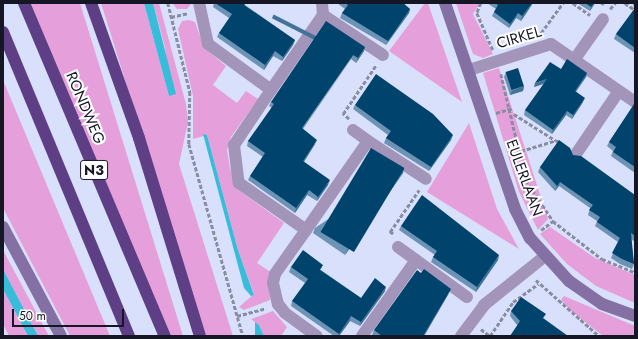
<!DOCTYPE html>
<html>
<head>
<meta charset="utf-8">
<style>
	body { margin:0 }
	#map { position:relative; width:638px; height:339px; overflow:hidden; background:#d9e0fb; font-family:Jost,sans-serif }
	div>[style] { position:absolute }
	.green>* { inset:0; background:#e5a0db }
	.water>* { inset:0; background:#37bcd9 }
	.path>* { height:2.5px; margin-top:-1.25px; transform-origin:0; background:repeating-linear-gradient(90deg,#888da2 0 4px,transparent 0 6px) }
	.street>* { height:12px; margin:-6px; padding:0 6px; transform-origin:6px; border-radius:6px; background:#a395b9 }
	.secondary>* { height:12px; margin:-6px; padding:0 6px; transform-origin:6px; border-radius:6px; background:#8570a3 }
	.highway>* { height:12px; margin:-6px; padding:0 6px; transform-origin:6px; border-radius:6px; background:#5e3e85 }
	.wall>* { inset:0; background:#6c92b4 }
	.shaded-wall>* { inset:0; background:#417398; transform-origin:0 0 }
	.building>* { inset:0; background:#00446e; transform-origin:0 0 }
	span { translate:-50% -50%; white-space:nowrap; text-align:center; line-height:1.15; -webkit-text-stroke:4px #fff; paint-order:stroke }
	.shield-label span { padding:1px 3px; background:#fff; border:1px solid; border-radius:3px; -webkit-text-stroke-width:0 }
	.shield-label { font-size:14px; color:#151824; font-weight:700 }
	.street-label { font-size:15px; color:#151824 }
	.frame { position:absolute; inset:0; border:4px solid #151824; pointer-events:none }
	.scale { position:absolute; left:12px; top:309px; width:112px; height:18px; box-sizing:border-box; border:2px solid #151824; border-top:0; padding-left:5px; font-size:12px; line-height:14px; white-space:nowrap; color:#151824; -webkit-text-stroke:3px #fff; paint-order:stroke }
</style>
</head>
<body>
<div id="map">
	<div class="green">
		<i style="clip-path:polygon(29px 3px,80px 3px,183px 336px,170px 336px)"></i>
		<i style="clip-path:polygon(101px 3px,144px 3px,169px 96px,165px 47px,153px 3px,159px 3px,186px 104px,188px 122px,179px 164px,233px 336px,205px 336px)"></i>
		<i style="clip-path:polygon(172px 3px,192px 3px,187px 9px,177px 9px)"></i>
		<i style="clip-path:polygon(425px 3px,428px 3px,462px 102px,389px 51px)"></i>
		<i style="clip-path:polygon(456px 3px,480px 3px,473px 14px,493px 54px,483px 58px,473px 54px)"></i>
		<i style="clip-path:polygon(189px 20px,195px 22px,204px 48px,226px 66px,213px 85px,237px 103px,246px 91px,258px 99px,231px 137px,227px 150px,230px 168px,237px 189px,284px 223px,257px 263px,269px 271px,270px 300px,244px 310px,239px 307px,254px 294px,238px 250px,207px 135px,193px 139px,193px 96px,178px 29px,182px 21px)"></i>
		<i style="clip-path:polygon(499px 68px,548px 219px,538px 230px,519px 192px,483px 73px)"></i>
		<i style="clip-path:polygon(3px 80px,110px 336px,70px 336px,3px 208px)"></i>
		<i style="clip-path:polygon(469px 123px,497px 209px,519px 249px,427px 192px)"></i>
		<i style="clip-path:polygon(550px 227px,595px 258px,635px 275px,635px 303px,596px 286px,567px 264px,540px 234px)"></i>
		<i style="clip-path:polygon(3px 250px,49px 336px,38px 336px,3px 269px)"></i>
		<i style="clip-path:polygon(3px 289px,28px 336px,9px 336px,3px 324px)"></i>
		<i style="clip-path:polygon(564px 296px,635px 326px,635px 336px,603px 336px,569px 309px,561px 300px)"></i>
		<i style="clip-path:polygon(273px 311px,287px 327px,281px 336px,264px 336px,259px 325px,251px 319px)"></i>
	</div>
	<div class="water">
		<i style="clip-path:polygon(144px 3px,153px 3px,176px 94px,169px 96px)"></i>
		<i style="clip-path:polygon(203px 134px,207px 135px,238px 250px,254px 295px,251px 296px,244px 288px)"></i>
		<i style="clip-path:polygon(3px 269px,38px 336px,28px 336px,3px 289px)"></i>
		<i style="clip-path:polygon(255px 322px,259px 325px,264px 336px,255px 336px)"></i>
	</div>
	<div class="path">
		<i style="left:168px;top:3px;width:92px;rotate:76.1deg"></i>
		<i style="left:190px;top:92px;width:52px;rotate:91.1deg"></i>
		<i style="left:189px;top:144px;width:199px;rotate:74.3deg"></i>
		<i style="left:481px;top:3px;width:11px;rotate:112deg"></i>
		<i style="left:477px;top:13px;width:40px;rotate:66.6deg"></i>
		<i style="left:573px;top:3px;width:21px;rotate:35deg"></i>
		<i style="left:625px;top:3px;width:12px;rotate:35deg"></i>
		<i style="left:610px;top:9px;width:8px;rotate:-50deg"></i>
		<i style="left:171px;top:17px;width:17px;rotate:-13deg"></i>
		<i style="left:541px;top:33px;width:37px;rotate:-54deg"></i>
		<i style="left:501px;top:74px;width:109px;rotate:76.7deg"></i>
		<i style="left:526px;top:180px;width:49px;rotate:56.6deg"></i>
		<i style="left:553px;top:221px;width:62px;rotate:37.8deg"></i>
		<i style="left:602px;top:259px;width:35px;rotate:22deg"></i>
		<i style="left:496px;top:113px;width:17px;rotate:-17deg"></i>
		<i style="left:514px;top:114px;width:49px;rotate:32.4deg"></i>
		<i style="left:349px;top:119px;width:8px;rotate:-140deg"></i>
		<i style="left:343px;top:114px;width:59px;rotate:-56deg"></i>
		<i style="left:521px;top:151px;width:37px;rotate:-17deg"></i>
		<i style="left:556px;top:140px;width:5px;rotate:37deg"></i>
		<i style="left:541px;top:230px;width:15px;rotate:-37deg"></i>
		<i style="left:393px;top:234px;width:4px;rotate:-146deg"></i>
		<i style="left:390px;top:232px;width:51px;rotate:-55.4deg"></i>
		<i style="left:536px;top:280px;width:84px;rotate:41.6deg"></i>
		<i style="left:237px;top:316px;width:30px;rotate:-15deg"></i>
		<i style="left:481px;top:329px;width:11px;rotate:38deg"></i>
		<i style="left:490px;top:336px;width:41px;rotate:-55.9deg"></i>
		<i style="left:513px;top:302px;width:31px;rotate:-36deg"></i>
	</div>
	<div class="street">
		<i style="left:199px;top:3px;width:42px;rotate:77.6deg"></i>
		<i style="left:208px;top:44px;width:78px;rotate:36.1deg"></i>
		<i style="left:271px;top:90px;width:66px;rotate:123.9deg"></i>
		<i style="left:234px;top:145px;width:38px;rotate:83deg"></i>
		<i style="left:239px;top:183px;width:82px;rotate:35deg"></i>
		<i style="left:306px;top:230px;width:54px;rotate:125.2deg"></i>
		<i style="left:275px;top:274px;width:9px;rotate:103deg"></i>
		<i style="left:273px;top:283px;width:22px;rotate:77deg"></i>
		<i style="left:278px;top:304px;width:11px;rotate:52deg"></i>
		<i style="left:285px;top:313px;width:39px;rotate:36deg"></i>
		<i style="left:322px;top:3px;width:12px;rotate:85deg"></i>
		<i style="left:574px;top:60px;width:50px;rotate:-54.7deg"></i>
		<i style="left:469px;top:70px;width:86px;rotate:-17.6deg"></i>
		<i style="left:551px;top:44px;width:102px;rotate:34.6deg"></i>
		<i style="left:271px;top:90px;width:91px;rotate:-55.3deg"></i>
		<i style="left:323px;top:15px;width:72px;rotate:33.7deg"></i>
		<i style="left:353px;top:130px;width:19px;rotate:36deg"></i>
		<i style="left:576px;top:154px;width:76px;rotate:-55.7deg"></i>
		<i style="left:306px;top:230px;width:108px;rotate:-55.1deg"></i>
		<i style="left:368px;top:141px;width:69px;rotate:33.2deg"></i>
		<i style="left:398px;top:247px;width:22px;rotate:36deg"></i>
		<i style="left:362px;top:336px;width:93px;rotate:-54.6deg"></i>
		<i style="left:416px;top:260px;width:63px;rotate:36deg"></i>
		<i style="left:461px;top:336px;width:39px;rotate:-53deg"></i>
		<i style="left:484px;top:305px;width:77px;rotate:-38.7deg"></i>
	</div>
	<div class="secondary">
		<i style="left:445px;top:3px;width:218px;rotate:71.2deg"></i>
		<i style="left:515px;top:209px;width:33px;rotate:63deg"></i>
		<i style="left:530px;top:238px;width:58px;rotate:47.8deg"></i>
		<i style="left:569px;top:281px;width:40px;rotate:34.9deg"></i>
		<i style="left:602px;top:304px;width:35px;rotate:20deg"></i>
		<i style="left:3px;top:227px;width:123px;rotate:62deg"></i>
	</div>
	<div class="highway">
		<i style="left:24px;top:3px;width:362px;rotate:67.1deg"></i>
		<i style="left:91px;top:3px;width:143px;rotate:70.4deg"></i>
		<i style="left:139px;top:138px;width:207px;rotate:72.9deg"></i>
		<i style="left:3px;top:32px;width:329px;rotate:67.5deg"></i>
	</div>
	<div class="wall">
		<i style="clip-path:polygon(214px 3px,246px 3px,245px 5px,295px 40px,293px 45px,282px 61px,273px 56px,264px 70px,217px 37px,219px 33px,229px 18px,213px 7px)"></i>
		<i style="clip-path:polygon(337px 3px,403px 3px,410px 9px,409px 13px,386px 45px,340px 18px,342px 13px,345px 9px)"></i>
		<i style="clip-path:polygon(487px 3px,533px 3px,521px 21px,516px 18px,509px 28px,492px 16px,494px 12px,496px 9px)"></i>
		<i style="clip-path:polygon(577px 3px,595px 3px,590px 11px)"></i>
		<i style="clip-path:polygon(599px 3px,605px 3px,603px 6px)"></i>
		<i style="clip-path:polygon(634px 3px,635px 3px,635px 7px,633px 6px)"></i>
		<i style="clip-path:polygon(635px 8px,635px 53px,614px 39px,616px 34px)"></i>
		<i style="clip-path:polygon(365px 47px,364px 51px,356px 63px,351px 59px,303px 129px,315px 144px,304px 162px,328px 185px,317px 201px,307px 195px,295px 213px,248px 180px,250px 176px,263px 157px,247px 146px,248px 141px,272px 108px,269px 106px,271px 102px)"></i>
		<i style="clip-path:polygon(561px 69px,587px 73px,586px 77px,576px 92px,583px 102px,572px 119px,566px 115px,552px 134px,524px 115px,525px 110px,544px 84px,534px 87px)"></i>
		<i style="clip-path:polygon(506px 72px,524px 86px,523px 91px,510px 95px,504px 77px)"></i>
		<i style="clip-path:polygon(635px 104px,635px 173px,611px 156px,613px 151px,607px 146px,609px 142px)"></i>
		<i style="clip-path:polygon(355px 105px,451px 140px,429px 171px,384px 143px,386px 138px,388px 135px,353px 109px)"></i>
		<i style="clip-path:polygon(573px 155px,635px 195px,635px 242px,631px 239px,634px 264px,632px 269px,620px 264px,611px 258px,618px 242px,595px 226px,597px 221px,588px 215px,590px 208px,559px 186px,555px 191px,538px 172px,540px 167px)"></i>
		<i style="clip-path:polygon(404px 168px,403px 173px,345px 255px,313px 233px,315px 228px)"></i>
		<i style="clip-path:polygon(401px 226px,498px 260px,476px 292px,431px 262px,433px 257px,435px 255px,399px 230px)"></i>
		<i style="clip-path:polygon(291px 267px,321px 270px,361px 298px,385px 291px,360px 326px,350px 321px,339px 336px,334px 336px,291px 306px,292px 301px,305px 283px,289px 272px)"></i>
		<i style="clip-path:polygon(449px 293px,424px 336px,374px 336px,372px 335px,374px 330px)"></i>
		<i style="clip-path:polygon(511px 311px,546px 314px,517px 325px,510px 316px)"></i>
	</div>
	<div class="shaded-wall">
		<i style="clip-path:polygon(532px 3px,533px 3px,521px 21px,522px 16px)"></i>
		<i style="clip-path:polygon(594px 3px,595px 3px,590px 11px,591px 7px)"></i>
		<i style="clip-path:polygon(410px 9px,409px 13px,386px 45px,388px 41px)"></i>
		<i style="clip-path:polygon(518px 13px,516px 18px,509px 28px,510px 24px)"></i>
		<i style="clip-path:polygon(295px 40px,293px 45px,282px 61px,283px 57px)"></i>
		<i style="clip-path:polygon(365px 47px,364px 51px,356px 63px,358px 58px)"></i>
		<i style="clip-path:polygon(275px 51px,273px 56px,264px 70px,265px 65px)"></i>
		<i style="left:353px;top:55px;width:4px;height:89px;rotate:117deg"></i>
		<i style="clip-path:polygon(587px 73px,586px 77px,573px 95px,575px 91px)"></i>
		<i style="clip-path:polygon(547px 79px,545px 83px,534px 87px,535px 83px)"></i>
		<i style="clip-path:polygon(524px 86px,523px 91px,510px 95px,512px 91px)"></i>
		<i style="clip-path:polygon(585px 98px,583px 102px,572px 119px,573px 115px)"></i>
		<i style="clip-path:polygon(567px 111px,566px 115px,552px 134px,553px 130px)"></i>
		<i style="clip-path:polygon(453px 135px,451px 140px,429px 171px,431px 167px)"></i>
		<i style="clip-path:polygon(317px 140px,315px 144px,301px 166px,303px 161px)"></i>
		<i style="clip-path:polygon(404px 168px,403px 173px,345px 255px,347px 251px)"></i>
		<i style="clip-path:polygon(330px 180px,328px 185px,317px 201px,318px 197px)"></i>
		<i style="clip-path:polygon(560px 182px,559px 186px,555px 191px,557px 186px)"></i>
		<i style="clip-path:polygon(309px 190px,307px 195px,295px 213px,296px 208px)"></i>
		<i style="clip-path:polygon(499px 255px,498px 260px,476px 292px,477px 287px)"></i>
		<i style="clip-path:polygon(386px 287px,385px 291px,360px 326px,361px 322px)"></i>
		<i style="clip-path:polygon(451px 289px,449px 293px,424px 336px,423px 336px)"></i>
		<i style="clip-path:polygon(351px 316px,350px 321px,339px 336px,339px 334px)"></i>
	</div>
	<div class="building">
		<i style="clip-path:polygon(215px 3px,245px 3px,244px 5px,295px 40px,283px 57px,275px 51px,265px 65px,219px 33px,232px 14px)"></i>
		<i style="clip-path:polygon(345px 3px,403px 3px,410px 9px,388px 41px,342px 13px,348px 5px)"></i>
		<i style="clip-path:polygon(495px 3px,532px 3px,522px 16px,518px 13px,510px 24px,494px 12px,498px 5px)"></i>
		<i style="clip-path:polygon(585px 3px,594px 3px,591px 7px)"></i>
		<i style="clip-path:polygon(635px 8px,635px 48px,616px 34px)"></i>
		<i style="clip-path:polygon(326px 21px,365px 47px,358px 58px,353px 55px,302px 128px,317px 140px,303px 161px,330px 180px,318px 197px,309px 190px,296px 208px,250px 176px,265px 153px,248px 141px,274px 104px,271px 102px)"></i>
		<i style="clip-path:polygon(567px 59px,587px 73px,575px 91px,585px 98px,573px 115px,567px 111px,553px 130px,525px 110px,547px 79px,535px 83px,550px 62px,561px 69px)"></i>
		<i style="left:518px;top:68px;width:19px;height:13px;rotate:72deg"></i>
		<i style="clip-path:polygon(376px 74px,433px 114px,453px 135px,431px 167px,386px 138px,391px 131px,355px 105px)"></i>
		<i style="clip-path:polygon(634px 104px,635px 104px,635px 167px,613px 152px,616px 147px,609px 142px)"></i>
		<i style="clip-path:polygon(559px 140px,570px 148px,573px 155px,581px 156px,635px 195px,635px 236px,631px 233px,634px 264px,622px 259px,612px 253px,620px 238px,597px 222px,600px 217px,589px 210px,593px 205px,560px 182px,557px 186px,540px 167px)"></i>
		<i style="left:371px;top:148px;width:39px;height:98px;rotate:31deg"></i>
		<i style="clip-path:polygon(422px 195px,499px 255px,477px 287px,433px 257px,437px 251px,401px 226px)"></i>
		<i style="clip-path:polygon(303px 250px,323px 265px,320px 270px,361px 298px,375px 278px,386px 287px,361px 322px,351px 316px,339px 334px,292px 301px,308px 279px,291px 267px)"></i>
		<i style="clip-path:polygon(424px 269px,451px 289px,423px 336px,382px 336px,374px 330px,417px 270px,421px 273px)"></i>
		<i style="clip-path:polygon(521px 297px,546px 314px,543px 318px,568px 336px,510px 336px,520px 321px,511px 311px)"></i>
	</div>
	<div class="shield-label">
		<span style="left:94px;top:170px">N3</span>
	</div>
	<div class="street-label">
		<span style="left:519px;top:38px;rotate:-16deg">CIRKEL</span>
		<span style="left:85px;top:108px;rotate:67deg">RONDWEG</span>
		<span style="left:524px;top:178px;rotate:70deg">EULERLAAN</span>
	</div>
	<div class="frame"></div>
	<div class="scale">50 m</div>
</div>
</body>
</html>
